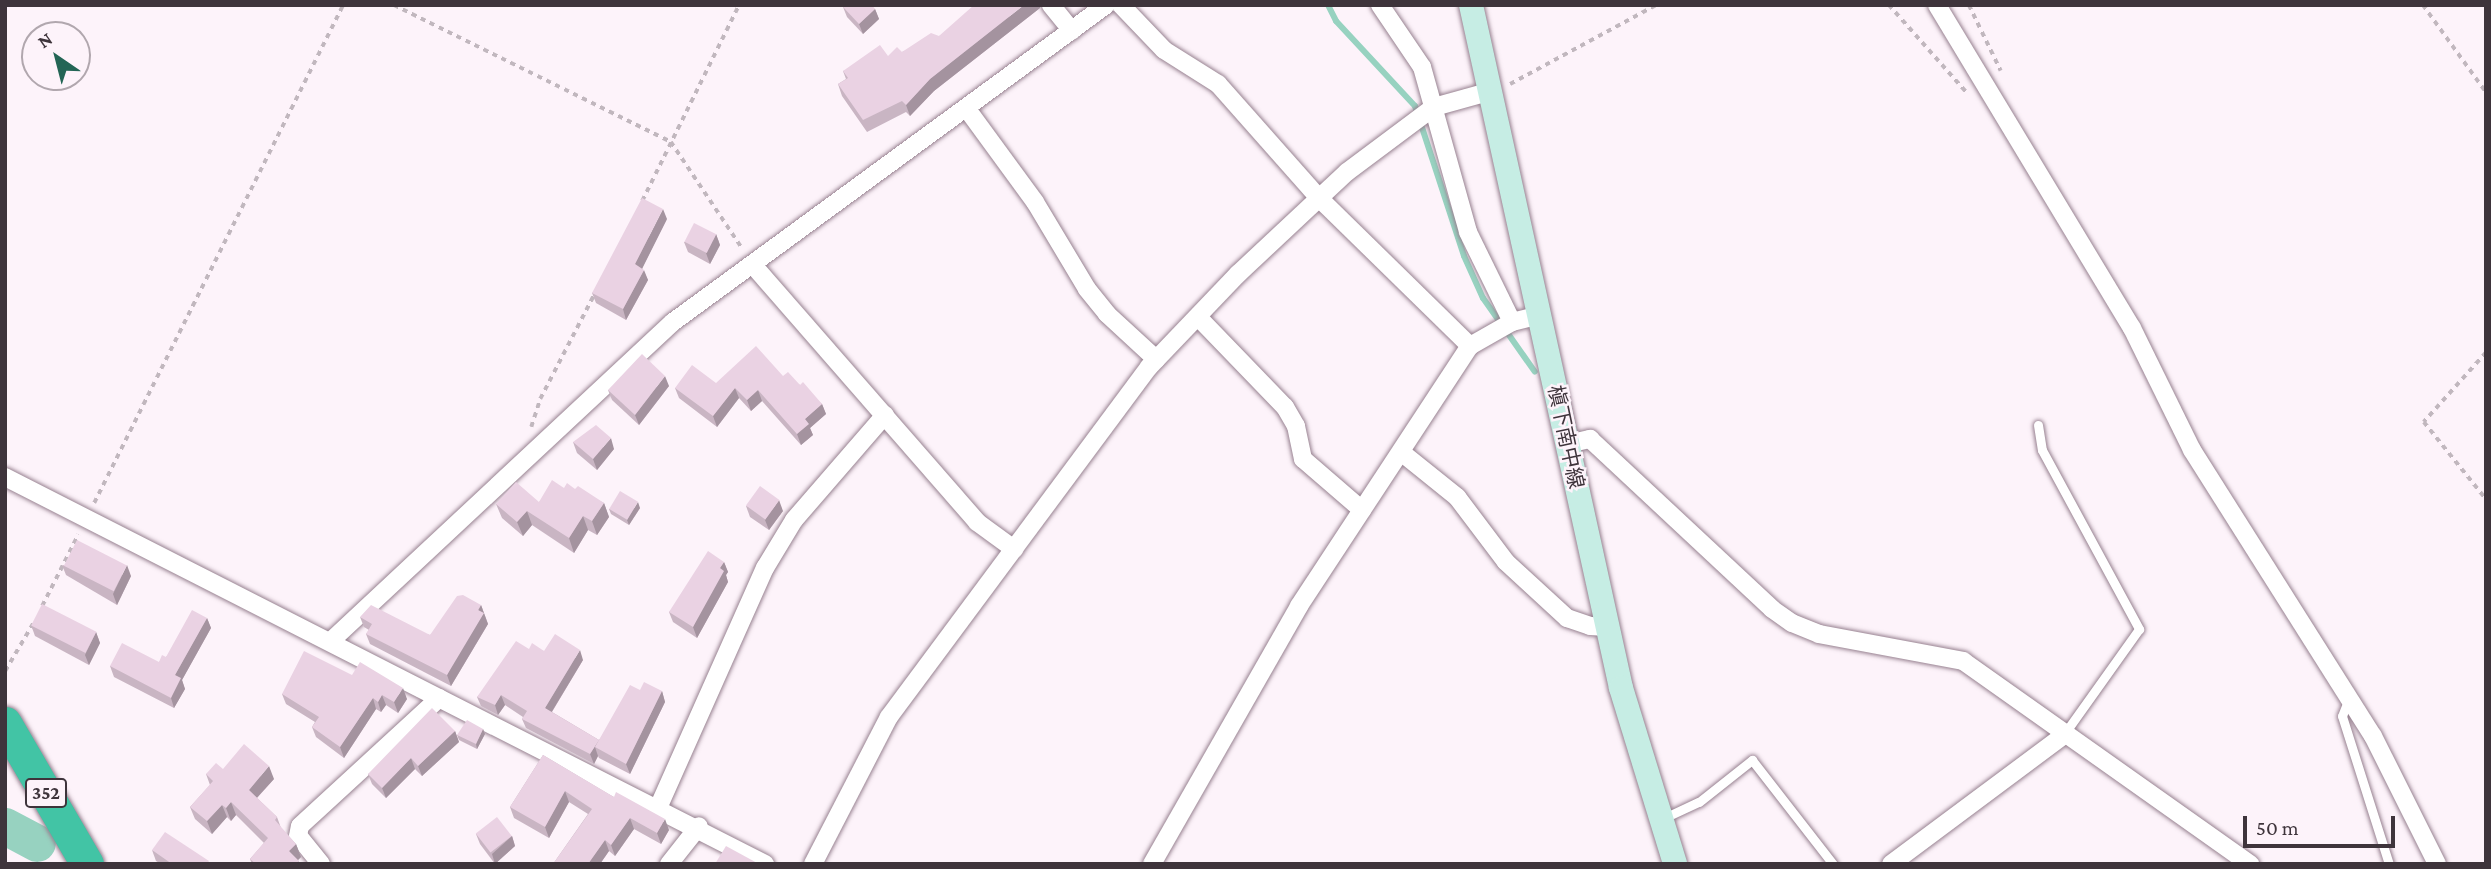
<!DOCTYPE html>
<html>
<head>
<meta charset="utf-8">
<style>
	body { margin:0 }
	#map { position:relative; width:2491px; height:869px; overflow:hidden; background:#fdf3fa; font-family:"Crimson Pro","Noto Sans JP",serif }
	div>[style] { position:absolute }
	.stream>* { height:6px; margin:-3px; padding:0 3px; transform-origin:3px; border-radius:3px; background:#97d2c0 }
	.river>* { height:37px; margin:-18.5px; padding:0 18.5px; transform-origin:18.5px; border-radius:18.5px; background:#97d2c0 }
	.path>* { height:3.5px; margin-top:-1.75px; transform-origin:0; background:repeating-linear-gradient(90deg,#c1b7be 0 5px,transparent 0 10px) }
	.roads { filter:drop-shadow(0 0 2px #978190) drop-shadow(0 0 2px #978190) }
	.lane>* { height:9px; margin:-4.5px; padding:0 4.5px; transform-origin:4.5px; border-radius:4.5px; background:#fff }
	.street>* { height:18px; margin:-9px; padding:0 9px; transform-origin:9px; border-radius:9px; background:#fff }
	.secondary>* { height:24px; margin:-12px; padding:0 12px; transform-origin:12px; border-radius:12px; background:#c6ede4 }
	.highway>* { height:33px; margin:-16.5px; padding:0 16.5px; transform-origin:16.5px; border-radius:16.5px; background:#42c4a5 }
	.wall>* { inset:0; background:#c9b5c3 }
	.shaded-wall>* { inset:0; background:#a4939f }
	.building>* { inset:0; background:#ead2e3; transform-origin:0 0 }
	span { translate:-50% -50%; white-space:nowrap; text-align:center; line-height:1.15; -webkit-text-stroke:5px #fdf3fa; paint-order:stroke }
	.shield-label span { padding:2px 5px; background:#fdf3fa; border:2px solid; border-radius:5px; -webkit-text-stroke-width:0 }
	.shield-label { font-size:19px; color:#3e343b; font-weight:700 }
	.street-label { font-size:21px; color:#3e343b }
	.frame { position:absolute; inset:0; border:7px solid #3e343b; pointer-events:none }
	.north { position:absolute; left:21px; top:21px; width:70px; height:70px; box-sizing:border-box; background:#fdf3fa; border:2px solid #b1a7ae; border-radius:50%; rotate:325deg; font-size:19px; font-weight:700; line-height:28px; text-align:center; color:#3e343b }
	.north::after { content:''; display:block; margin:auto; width:24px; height:32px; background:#236555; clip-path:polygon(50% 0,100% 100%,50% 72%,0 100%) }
	.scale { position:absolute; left:2243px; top:816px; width:152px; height:32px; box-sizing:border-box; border:4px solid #3e343b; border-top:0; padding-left:9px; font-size:21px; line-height:24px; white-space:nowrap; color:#3e343b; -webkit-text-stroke:5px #fdf3fa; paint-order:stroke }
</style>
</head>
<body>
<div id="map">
	<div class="stream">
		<i style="left:1328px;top:5px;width:18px;rotate:63deg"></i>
		<i style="left:1336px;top:21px;width:116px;rotate:47.1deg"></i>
		<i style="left:1415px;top:106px;width:158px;rotate:71.9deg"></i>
		<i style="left:1464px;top:256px;width:46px;rotate:65.7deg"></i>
		<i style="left:1483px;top:298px;width:90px;rotate:54.9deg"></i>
	</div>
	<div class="river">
		<i style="left:5px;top:826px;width:36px;rotate:28deg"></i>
	</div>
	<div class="path">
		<i style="left:394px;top:5px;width:309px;rotate:26.3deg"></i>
		<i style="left:671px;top:142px;width:128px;rotate:56.2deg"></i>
		<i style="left:1889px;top:5px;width:118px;rotate:48.4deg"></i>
		<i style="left:1969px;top:5px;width:73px;rotate:64.1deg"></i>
		<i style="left:2423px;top:5px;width:107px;rotate:54.1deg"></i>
		<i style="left:1510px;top:84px;width:166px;rotate:-28.4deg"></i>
		<i style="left:642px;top:201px;width:219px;rotate:-63.7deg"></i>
		<i style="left:2486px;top:353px;width:93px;rotate:131.9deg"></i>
		<i style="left:2424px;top:422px;width:99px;rotate:51.2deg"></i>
		<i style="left:531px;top:427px;width:29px;rotate:-72deg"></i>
		<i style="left:540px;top:399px;width:117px;rotate:-62.6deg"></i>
		<i style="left:94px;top:503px;width:557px;rotate:-63.43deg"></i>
		<i style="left:42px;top:606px;width:80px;rotate:-63.1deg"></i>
		<i style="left:5px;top:671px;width:57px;rotate:-59.4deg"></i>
	</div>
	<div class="roads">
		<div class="lane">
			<i style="left:2038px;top:425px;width:25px;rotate:81deg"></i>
			<i style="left:2042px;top:450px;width:204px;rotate:61.5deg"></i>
			<i style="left:2139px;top:629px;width:129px;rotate:125.5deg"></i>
			<i style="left:2348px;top:701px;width:16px;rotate:112deg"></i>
			<i style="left:2342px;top:716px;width:155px;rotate:72.4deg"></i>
			<i style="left:1664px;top:818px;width:38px;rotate:-25deg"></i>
			<i style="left:1699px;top:802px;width:68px;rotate:-38.4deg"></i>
			<i style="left:1752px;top:760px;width:132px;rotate:52.1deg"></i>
		</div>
		<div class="street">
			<i style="left:1051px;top:5px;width:33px;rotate:51deg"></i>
			<i style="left:1121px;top:5px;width:62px;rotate:46.3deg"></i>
			<i style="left:1164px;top:50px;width:64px;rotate:32.2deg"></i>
			<i style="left:1218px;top:84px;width:151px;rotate:48.5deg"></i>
			<i style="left:1318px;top:197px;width:213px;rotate:44.4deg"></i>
			<i style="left:1380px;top:5px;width:75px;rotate:55.9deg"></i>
			<i style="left:1422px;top:67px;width:171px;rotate:74.4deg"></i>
			<i style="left:1468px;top:232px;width:100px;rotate:63.9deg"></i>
			<i style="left:1937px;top:5px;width:377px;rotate:58.9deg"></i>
			<i style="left:2132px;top:328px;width:136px;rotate:63.8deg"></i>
			<i style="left:2192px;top:450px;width:338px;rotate:57.7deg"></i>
			<i style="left:2373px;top:736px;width:143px;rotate:63.4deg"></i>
			<i style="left:967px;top:109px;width:115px;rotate:53.8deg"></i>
			<i style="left:1035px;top:202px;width:101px;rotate:59.1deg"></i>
			<i style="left:1087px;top:289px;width:32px;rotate:51deg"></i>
			<i style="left:1107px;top:314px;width:67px;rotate:42.6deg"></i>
			<i style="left:753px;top:265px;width:341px;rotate:48.9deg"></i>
			<i style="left:977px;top:522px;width:46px;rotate:36.1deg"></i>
			<i style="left:1198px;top:317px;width:125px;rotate:46deg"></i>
			<i style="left:1285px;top:407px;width:22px;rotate:60deg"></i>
			<i style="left:1296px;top:426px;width:34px;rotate:78deg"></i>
			<i style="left:1303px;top:459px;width:78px;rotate:40.8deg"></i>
			<i style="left:1568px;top:444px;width:23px;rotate:-13deg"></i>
			<i style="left:1590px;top:439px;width:249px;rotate:43deg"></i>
			<i style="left:1772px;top:609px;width:24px;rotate:35deg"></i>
			<i style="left:1792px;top:623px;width:29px;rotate:22deg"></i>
			<i style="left:1819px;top:634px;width:147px;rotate:10.6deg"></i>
			<i style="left:1963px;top:661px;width:352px;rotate:35.3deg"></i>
			<i style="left:1401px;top:452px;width:72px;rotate:38.8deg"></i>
			<i style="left:1457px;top:497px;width:81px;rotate:53deg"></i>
			<i style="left:1506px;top:562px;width:83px;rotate:42.6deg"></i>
			<i style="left:1567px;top:618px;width:24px;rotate:19deg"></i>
			<i style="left:1590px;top:626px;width:17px;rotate:3deg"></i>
			<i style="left:5px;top:477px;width:853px;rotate:26.99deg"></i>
			<i style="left:332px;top:640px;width:466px;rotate:-43deg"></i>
			<i style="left:673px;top:322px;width:537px;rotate:-36.21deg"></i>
			<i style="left:658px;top:808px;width:263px;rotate:-66deg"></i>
			<i style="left:765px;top:568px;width:56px;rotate:-58.9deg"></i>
			<i style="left:794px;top:520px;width:139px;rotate:-49.1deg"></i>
			<i style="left:321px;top:864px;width:36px;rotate:-129deg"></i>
			<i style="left:298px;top:836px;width:10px;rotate:-79deg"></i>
			<i style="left:300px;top:826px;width:189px;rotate:-42.6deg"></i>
			<i style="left:669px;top:864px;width:48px;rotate:-51.7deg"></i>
			<i style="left:813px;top:864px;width:165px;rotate:-62.7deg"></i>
			<i style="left:889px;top:717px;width:436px;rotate:-53.4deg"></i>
			<i style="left:1149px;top:367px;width:129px;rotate:-46.3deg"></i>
			<i style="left:1238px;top:274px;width:149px;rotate:-43.1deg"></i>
			<i style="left:1347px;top:172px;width:109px;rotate:-36.8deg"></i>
			<i style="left:1434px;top:107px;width:56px;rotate:-15.5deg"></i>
			<i style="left:1152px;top:864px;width:297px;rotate:-60.3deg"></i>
			<i style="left:1299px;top:606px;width:311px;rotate:-56.7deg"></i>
			<i style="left:1470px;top:346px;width:48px;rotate:-29.7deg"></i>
			<i style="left:1512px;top:322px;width:29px;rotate:-14deg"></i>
			<i style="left:1891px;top:864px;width:214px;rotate:-36.7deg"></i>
		</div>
		<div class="secondary">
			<i style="left:1471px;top:5px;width:699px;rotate:77.61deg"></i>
			<i style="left:1621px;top:688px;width:184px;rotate:72.9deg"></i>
		</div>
		<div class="highway">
			<i style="left:5px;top:723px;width:163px;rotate:59.8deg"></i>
		</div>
	</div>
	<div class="wall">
		<i style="clip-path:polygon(843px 7px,875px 9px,879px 19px,863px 34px,847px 17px)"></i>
		<i style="clip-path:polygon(1040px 8px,934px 91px,910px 116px,906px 112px,867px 132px,842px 96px,838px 84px,846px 79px,843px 71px,902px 52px,939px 36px)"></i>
		<i style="clip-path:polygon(667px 219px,642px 268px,648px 280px,626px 320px,596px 303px,592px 293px)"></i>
		<i style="clip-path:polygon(716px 234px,720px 245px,710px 264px,688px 252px,684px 242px)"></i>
		<i style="clip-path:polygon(783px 376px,800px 385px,822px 404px,826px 414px,810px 428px,813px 435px,801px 445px,762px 401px,751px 411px,739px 398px,717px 427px,679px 398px,675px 388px)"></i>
		<i style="clip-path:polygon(669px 386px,639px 425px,612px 400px,608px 390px)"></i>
		<i style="clip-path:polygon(573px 442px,614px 449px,597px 470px,577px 453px)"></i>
		<i style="clip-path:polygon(564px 488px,575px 489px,604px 503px,609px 517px,597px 535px,588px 530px,574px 553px,532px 525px,523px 536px,502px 518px,496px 504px,539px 502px)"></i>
		<i style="clip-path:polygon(746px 506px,783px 511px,769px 530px,750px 517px)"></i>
		<i style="clip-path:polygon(640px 508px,629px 525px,611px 514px,609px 509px)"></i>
		<i style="clip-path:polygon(724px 562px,728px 572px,726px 575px,728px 582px,697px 638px,673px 622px,669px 612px)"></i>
		<i style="clip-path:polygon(62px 565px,131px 576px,117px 605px,66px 575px)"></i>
		<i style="clip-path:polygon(481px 605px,488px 624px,451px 686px,370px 644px,366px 634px,369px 630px,364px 627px,360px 617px,430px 635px)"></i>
		<i style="clip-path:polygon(207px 618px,211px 628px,182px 680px,185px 689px,174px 708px,114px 677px,110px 666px,159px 662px,166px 657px)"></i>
		<i style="clip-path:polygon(31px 625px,96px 632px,100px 643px,89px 665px,35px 636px)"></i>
		<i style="clip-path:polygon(529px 649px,544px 651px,583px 660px,552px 712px,599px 740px,640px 690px,662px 691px,665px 702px,630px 774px,599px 758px,598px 756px,594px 764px,526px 728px,522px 719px,523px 717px,505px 705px,498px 715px,481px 706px,477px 697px)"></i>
		<i style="clip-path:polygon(352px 675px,407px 699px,398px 713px,386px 705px,381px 712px,376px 709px,344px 758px,316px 737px,312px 727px,315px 722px,286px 704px,282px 694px)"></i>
		<i style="clip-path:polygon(483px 729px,485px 734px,477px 749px,459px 740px,457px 735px)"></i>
		<i style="clip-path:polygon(455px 731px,459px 742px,422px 776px,415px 769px,386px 798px,372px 784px,368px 774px)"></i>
		<i style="clip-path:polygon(543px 755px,669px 830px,661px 844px,634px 829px,615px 856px,609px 851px,600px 864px,553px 864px,588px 814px,569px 802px,549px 838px,514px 818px,510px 807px)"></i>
		<i style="clip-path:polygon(223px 769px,274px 779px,257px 798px,277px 817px,281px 828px,296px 844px,301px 857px,298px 860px,300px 864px,252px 864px,250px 859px,264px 843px,236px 815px,231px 821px,227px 817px,212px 834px,195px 819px,190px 807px,210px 785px,206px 774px)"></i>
		<i style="clip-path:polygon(476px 834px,512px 836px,515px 846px,495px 864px,480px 844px)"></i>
		<i style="clip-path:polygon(152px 850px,210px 864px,161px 864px,156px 861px)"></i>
	</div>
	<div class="shaded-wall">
		<i style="clip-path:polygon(1024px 5px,1041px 5px,1040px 8px,934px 91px,910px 116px,906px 105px,930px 79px)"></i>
		<i style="clip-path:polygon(875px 9px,879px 19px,863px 34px,859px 24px)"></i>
		<i style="clip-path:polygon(663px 209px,667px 219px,639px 275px,635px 264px)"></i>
		<i style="clip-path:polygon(716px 234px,720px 245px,710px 264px,706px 253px)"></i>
		<i style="clip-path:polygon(644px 270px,648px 280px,626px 320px,623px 309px)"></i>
		<i style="clip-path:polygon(665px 376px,669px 386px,639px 425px,635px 415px)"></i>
		<i style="clip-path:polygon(735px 388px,739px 398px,717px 427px,713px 416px)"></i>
		<i style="clip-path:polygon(758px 390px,762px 401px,751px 411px,747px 400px)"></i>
		<i style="clip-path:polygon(822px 404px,826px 414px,810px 428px,813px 435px,801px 445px,797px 434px,805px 419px)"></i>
		<i style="clip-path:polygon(611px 438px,614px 449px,597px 470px,593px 459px)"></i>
		<i style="clip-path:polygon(779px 500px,783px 511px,769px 530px,765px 520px)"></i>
		<i style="clip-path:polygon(638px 502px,640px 508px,629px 525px,627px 520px)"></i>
		<i style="clip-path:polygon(604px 503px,609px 517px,597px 535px,592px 521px)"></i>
		<i style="clip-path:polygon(527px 511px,532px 525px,523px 536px,517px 522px)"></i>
		<i style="clip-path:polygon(583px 516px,588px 530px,574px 553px,569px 538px)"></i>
		<i style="clip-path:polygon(724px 562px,728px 572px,726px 575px,728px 582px,697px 638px,693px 627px,720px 568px)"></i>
		<i style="clip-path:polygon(127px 565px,131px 576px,117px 605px,113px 594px)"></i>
		<i style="clip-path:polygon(481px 605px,488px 624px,451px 686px,447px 675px)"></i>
		<i style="clip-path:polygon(207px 618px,211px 628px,182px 680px,185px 689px,174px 708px,171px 698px,175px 675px)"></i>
		<i style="clip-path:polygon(96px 632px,100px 643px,89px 665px,85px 655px)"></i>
		<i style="clip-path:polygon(580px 650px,583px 660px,548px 718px,545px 708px)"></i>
		<i style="clip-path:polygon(403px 688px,407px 699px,398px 713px,394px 702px)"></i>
		<i style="clip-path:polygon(662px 691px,665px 702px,630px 774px,626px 764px)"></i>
		<i style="clip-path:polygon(382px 695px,386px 705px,381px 712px,378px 702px)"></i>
		<i style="clip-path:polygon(501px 695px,505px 705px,498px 715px,495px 705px)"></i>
		<i style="clip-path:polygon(373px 698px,376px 709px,344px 758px,340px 747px)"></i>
		<i style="clip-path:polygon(483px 729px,485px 734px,477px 749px,476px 744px)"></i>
		<i style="clip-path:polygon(455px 731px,459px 742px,422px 776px,418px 766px)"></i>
		<i style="clip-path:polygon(599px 740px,595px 747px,598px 756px,594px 764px,590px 754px)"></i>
		<i style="clip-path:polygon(411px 758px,415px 769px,386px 798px,382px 788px)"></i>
		<i style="clip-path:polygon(269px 766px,274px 779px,253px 802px,249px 790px)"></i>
		<i style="clip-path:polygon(565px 791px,569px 802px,549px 838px,545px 827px)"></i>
		<i style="clip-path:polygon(231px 802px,236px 815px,231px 821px,226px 808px)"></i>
		<i style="clip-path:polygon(222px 805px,227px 817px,212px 834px,207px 821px)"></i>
		<i style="clip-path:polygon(630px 818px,634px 829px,615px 856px,611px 845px)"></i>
		<i style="clip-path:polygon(665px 819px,669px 830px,661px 844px,657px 833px)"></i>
		<i style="clip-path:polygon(512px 836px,515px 846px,495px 864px,492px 854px)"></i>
		<i style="clip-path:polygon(605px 840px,609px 851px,600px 864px,588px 864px)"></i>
		<i style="clip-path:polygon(296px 844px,301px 857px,294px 864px,289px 851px)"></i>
	</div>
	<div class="building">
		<i style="clip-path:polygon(845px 5px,872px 5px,875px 9px,859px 24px,843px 7px)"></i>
		<i style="clip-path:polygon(974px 5px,1024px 5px,930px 79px,906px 105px,902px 101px,863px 120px,838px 84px,848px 78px,843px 71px,880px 45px,888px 56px,897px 47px,902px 52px,931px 33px,939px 36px)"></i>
		<i style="clip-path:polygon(642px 198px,663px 209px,635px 264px,644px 270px,623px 309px,592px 293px)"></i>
		<i style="left:694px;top:223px;width:25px;height:21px;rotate:27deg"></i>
		<i style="clip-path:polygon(756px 346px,783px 376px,788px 372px,800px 385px,803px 382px,822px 404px,805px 419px,809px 424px,797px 434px,758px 390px,747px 400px,735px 388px,713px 416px,675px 388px,692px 365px,716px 383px)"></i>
		<i style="clip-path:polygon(642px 354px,665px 376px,635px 415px,608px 390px)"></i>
		<i style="clip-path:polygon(596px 425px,611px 438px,593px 459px,573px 442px)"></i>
		<i style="clip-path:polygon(552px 480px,564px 488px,567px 483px,575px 489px,578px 486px,604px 503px,592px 521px,583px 516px,569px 538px,527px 511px,517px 522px,496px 504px,516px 482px,539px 502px)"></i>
		<i style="left:760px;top:486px;width:24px;height:24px;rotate:36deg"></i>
		<i style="left:620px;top:491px;width:21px;height:21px;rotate:31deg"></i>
		<i style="left:77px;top:540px;width:56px;height:29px;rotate:27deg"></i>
		<i style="clip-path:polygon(708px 551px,724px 562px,720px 568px,724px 571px,693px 627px,669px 612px)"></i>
		<i style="clip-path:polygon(463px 595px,481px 605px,478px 610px,484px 613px,447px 675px,366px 634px,372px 624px,360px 617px,371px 605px,430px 635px,457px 596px)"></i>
		<i style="left:42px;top:604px;width:61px;height:24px;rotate:27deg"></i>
		<i style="clip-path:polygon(192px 610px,207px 618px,175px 675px,181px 678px,171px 698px,110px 666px,122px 643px,159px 662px,162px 655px,166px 657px)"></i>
		<i style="clip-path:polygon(555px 634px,580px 650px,545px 708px,599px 740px,590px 754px,522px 719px,527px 711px,501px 695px,495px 705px,477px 697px,516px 641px,529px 649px,532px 643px,544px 651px)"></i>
		<i style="clip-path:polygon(304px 651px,352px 675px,360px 662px,403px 688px,394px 702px,382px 695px,378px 702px,373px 698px,340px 747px,312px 727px,319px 717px,282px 694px)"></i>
		<i style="clip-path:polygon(644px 682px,662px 691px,626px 764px,595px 747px,630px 685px,640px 690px)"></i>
		<i style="clip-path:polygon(432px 708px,455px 731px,418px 766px,411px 758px,382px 788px,368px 774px)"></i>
		<i style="clip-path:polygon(467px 720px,483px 729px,476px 744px,457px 735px)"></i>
		<i style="clip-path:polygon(244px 744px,269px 766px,249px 790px,277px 817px,275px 820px,296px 844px,289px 851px,299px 861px,295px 864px,256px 864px,250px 859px,268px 838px,231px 802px,226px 808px,222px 805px,207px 821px,190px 807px,213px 781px,206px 774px,216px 763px,223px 769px)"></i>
		<i style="clip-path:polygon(543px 755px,614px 797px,616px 792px,665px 819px,657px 833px,630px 818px,611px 845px,605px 840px,588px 864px,553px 864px,592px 809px,565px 791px,545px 827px,510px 807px)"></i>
		<i style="left:497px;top:817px;width:24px;height:27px;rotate:52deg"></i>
		<i style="clip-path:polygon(165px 832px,209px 861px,207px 864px,172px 864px,152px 850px)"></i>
		<i style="clip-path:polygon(726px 846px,759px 864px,715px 864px)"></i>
	</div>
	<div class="shield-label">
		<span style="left:46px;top:793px">352</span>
	</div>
	<div class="street-label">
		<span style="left:1566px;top:437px;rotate:78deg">槇下南中線</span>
	</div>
	<div class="frame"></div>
	<div class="north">N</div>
	<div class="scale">50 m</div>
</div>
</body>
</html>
